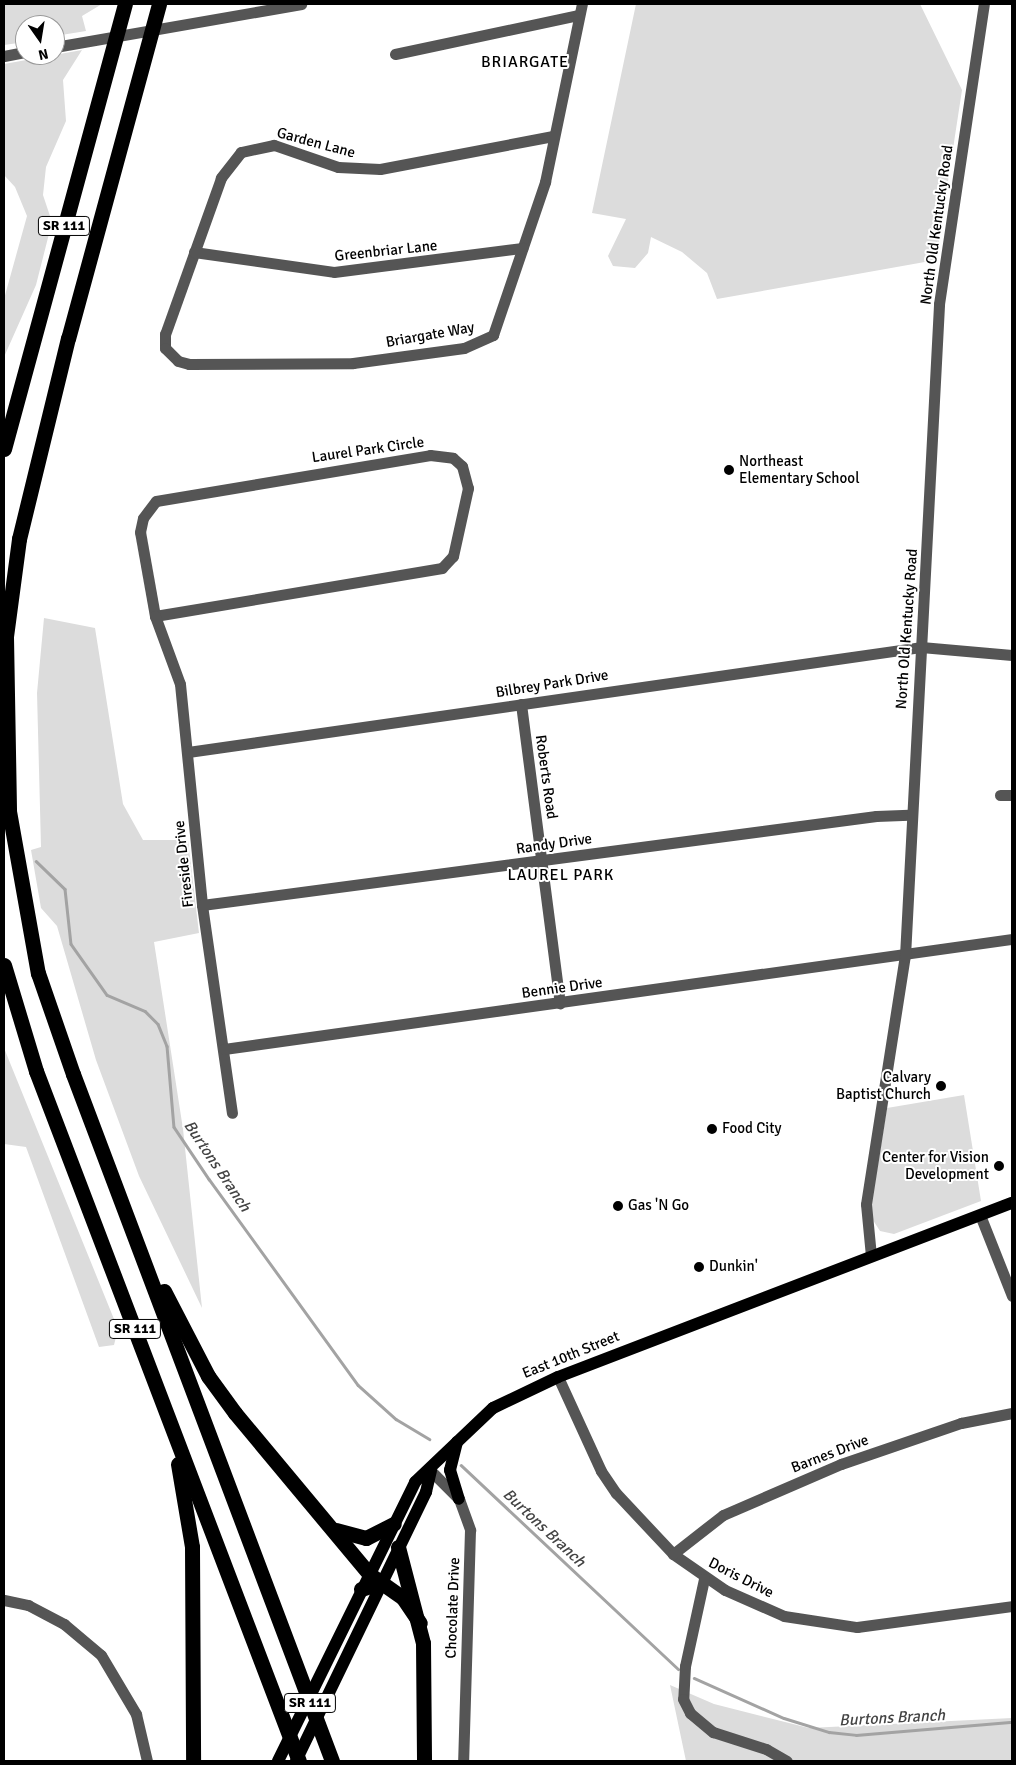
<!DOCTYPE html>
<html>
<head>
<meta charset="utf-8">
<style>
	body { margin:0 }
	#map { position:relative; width:1016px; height:1765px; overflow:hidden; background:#fff; font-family:Signika,sans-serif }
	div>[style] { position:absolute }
	.green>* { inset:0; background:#dcdcdc }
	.stream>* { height:2.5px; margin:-1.25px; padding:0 1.25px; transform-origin:1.25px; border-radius:1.25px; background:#a3a3a3 }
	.minor>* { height:11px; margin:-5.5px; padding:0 5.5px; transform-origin:5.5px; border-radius:5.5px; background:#555 }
	.major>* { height:12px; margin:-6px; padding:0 6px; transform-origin:6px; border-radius:6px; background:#000 }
	.highway>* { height:15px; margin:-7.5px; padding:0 7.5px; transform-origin:7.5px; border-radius:7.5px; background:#000 }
	.dots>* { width:14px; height:14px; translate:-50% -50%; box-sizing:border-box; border:2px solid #fff; border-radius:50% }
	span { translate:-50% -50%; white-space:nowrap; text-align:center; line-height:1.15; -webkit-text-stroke:4px #fff; paint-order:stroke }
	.shield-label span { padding:1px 4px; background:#fff; border:1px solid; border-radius:4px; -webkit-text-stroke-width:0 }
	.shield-label { font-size:14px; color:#000; font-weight:700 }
	.street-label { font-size:15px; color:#000 }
	.poi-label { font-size:15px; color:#000 }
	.left { translate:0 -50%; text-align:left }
	.right { translate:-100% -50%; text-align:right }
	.neighbourhood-label { font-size:16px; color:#000; letter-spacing:1px }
	.water-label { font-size:16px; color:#444; font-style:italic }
	.frame { position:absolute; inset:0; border:5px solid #000; pointer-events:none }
	.north { position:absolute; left:15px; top:15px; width:50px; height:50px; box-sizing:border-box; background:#fff; border:1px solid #999; border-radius:50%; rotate:167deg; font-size:14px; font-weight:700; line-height:20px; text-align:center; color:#000 }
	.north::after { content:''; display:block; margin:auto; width:18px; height:22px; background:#000; clip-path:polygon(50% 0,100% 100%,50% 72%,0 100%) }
</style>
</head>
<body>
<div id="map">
	<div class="green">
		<i style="clip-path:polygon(4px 4px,102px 4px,82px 16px,86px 31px,55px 36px,55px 25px,25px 25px,25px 42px,4px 45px)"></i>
		<i style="clip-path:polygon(636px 4px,920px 4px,962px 90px,936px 260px,717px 299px,707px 273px,682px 252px,651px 237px,648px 253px,635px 268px,613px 266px,608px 256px,626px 219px,592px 213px)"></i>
		<i style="clip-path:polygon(82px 50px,63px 80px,66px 121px,46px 167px,43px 195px,52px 222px,36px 285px,4px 357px,4px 299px,27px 216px,15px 187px,4px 175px,4px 64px)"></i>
		<i style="clip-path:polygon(44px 618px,95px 628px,123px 804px,143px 840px,188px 840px,199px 933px,154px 942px,183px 1129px,202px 1308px,139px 1176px,96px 1060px,57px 926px,41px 908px,31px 850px,41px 847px,37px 693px)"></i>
		<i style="clip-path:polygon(4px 1048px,118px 1329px,114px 1345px,99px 1347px,26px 1147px,4px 1144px)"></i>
		<i style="clip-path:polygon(964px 1095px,981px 1201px,894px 1234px,880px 1231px,871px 1217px,871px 1207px,887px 1108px)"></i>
		<i style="clip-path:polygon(670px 1685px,714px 1704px,809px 1728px,1012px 1718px,1012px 1761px,686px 1761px)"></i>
	</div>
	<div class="stream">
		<i style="left:36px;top:861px;width:40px;rotate:44deg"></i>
		<i style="left:65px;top:889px;width:55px;rotate:83.8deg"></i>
		<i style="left:71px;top:944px;width:62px;rotate:54.8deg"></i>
		<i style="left:107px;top:995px;width:41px;rotate:22.8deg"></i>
		<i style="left:145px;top:1011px;width:18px;rotate:45deg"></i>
		<i style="left:158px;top:1024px;width:24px;rotate:68deg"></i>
		<i style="left:167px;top:1046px;width:81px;rotate:85.1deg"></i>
		<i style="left:174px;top:1127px;width:63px;rotate:56.1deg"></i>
		<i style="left:209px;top:1179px;width:254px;rotate:54.1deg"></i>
		<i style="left:358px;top:1385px;width:51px;rotate:41.8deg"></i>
		<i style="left:396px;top:1419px;width:39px;rotate:31deg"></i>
		<i style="left:461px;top:1465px;width:298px;rotate:43.2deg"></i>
		<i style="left:694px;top:1678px;width:98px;rotate:24deg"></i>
		<i style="left:784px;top:1718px;width:47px;rotate:17.3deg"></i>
		<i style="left:829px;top:1732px;width:27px;rotate:6deg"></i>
		<i style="left:856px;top:1735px;width:157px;rotate:-4.8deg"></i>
	</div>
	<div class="minor">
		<i style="left:55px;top:47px;width:250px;rotate:-9.9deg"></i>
		<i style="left:395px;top:54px;width:188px;rotate:-12deg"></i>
		<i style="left:4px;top:56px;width:21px;rotate:-11deg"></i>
		<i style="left:553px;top:136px;width:176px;rotate:169.2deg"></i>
		<i style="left:380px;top:169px;width:42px;rotate:-177.3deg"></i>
		<i style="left:338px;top:167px;width:68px;rotate:-161deg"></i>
		<i style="left:274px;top:145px;width:34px;rotate:168deg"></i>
		<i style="left:241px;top:152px;width:33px;rotate:128deg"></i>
		<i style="left:221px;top:178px;width:166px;rotate:109.7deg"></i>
		<i style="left:165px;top:334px;width:14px;rotate:90deg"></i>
		<i style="left:165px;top:348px;width:18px;rotate:45deg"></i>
		<i style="left:178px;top:361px;width:11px;rotate:15deg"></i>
		<i style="left:189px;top:364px;width:164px;rotate:-0.3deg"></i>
		<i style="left:353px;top:363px;width:112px;rotate:-7.7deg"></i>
		<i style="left:464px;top:348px;width:32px;rotate:-24deg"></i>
		<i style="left:493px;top:335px;width:162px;rotate:-71.2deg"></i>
		<i style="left:545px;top:182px;width:182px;rotate:-78.3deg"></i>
		<i style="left:194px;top:252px;width:141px;rotate:8.1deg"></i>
		<i style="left:334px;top:272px;width:190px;rotate:-7.3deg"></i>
		<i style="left:430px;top:455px;width:23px;rotate:7deg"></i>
		<i style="left:453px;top:458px;width:12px;rotate:42deg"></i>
		<i style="left:462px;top:466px;width:23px;rotate:75deg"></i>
		<i style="left:468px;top:488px;width:70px;rotate:102.4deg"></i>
		<i style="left:453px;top:556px;width:16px;rotate:133deg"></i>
		<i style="left:442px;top:568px;width:291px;rotate:170.5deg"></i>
		<i style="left:155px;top:616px;width:85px;rotate:-100.1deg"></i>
		<i style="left:140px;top:532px;width:14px;rotate:-78deg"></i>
		<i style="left:143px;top:518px;width:21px;rotate:-53deg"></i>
		<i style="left:156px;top:501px;width:278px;rotate:-9.5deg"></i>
		<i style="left:155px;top:616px;width:72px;rotate:69.8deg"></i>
		<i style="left:180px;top:684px;width:222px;rotate:84.3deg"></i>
		<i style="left:202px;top:905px;width:210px;rotate:81.8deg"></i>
		<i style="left:521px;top:704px;width:302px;rotate:82.6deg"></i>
		<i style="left:188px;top:752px;width:740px;rotate:-8.15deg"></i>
		<i style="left:921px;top:647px;width:91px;rotate:5deg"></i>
		<i style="left:1000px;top:795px;width:12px"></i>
		<i style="left:202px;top:905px;width:680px;rotate:-7.52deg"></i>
		<i style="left:876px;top:816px;width:33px;rotate:-2deg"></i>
		<i style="left:224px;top:1049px;width:796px;rotate:-7.95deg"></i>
		<i style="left:980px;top:1215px;width:87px;rotate:68.4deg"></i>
		<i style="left:871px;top:1256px;width:52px;rotate:-95.5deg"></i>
		<i style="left:866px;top:1204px;width:251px;rotate:-81.1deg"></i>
		<i style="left:905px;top:956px;width:653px;rotate:-87.01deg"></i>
		<i style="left:939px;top:304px;width:303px;rotate:-81.5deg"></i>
		<i style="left:558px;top:1377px;width:103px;rotate:65.4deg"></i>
		<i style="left:601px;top:1471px;width:27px;rotate:56deg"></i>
		<i style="left:616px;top:1493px;width:83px;rotate:46.9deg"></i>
		<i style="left:673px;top:1554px;width:63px;rotate:34.7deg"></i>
		<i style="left:725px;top:1590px;width:64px;rotate:23.8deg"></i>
		<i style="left:784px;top:1616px;width:74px;rotate:8.6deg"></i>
		<i style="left:857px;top:1627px;width:156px;rotate:-7.7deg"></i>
		<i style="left:431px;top:1471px;width:40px;rotate:45deg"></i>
		<i style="left:459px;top:1499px;width:33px;rotate:70deg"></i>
		<i style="left:470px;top:1530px;width:231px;rotate:91.7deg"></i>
		<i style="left:673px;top:1554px;width:63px;rotate:-38deg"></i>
		<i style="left:723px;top:1515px;width:129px;rotate:-23.4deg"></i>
		<i style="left:841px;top:1464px;width:127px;rotate:-18.9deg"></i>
		<i style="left:961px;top:1423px;width:52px;rotate:-11.1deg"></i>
		<i style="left:704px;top:1579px;width:89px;rotate:102.3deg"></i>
		<i style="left:685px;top:1666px;width:33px;rotate:93deg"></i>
		<i style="left:683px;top:1699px;width:16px;rotate:63deg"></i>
		<i style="left:690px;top:1713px;width:30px;rotate:40deg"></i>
		<i style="left:713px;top:1732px;width:56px;rotate:17.8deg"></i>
		<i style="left:766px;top:1749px;width:24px;rotate:30deg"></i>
		<i style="left:4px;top:1600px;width:25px;rotate:12deg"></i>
		<i style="left:28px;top:1605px;width:41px;rotate:27.8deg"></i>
		<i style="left:64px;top:1624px;width:48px;rotate:40deg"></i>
		<i style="left:101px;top:1655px;width:69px;rotate:59.3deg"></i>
		<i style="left:136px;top:1714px;width:48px;rotate:76.8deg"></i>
	</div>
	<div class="major">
		<i style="left:457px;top:1442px;width:29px;rotate:104deg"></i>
		<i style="left:450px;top:1470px;width:30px;rotate:73deg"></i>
		<i style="left:278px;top:1761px;width:311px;rotate:-63.8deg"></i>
		<i style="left:415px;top:1482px;width:108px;rotate:-43.5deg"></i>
		<i style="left:493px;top:1408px;width:72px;rotate:-25.5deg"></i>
		<i style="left:558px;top:1377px;width:486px;rotate:-21deg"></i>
		<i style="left:296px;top:1761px;width:299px;rotate:-64.2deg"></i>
		<i style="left:426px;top:1492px;width:22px;rotate:-77deg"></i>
	</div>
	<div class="highway">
		<i style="left:159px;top:4px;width:346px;rotate:105.2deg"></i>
		<i style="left:68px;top:338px;width:207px;rotate:103.7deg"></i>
		<i style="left:19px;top:539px;width:99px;rotate:97.6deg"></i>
		<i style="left:6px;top:637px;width:174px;rotate:89deg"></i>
		<i style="left:9px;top:811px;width:165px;rotate:79.9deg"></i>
		<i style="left:38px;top:973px;width:107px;rotate:70.9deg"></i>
		<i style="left:73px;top:1074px;width:734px;rotate:69.34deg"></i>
		<i style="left:4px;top:449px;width:461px;rotate:-74.8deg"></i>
		<i style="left:4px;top:965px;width:111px;rotate:73.2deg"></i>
		<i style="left:36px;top:1071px;width:738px;rotate:69.14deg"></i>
		<i style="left:164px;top:1291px;width:96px;rotate:62.6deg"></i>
		<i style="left:208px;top:1376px;width:46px;rotate:53.9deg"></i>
		<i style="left:235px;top:1413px;width:209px;rotate:50.2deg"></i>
		<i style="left:369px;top:1574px;width:42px;rotate:35.2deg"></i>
		<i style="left:403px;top:1598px;width:30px;rotate:56deg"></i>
		<i style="left:178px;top:1464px;width:84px;rotate:80.4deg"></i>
		<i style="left:192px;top:1547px;width:214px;rotate:89.7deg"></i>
		<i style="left:336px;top:1530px;width:31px;rotate:15deg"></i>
		<i style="left:366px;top:1538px;width:31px;rotate:-27deg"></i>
		<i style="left:398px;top:1547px;width:99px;rotate:75.4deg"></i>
		<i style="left:423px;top:1643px;width:118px;rotate:89.5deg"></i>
		<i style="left:361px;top:1589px;width:22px;rotate:-18deg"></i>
	</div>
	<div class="dots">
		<i style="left:729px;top:470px;background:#000"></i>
		<i style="left:941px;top:1086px;background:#000"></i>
		<i style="left:712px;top:1129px;background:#000"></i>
		<i style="left:999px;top:1166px;background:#000"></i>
		<i style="left:618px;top:1206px;background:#000"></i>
		<i style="left:699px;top:1267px;background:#000"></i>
	</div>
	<div class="shield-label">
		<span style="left:64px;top:226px">SR 111</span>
		<span style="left:135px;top:1329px">SR 111</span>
		<span style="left:310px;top:1703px">SR 111</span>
	</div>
	<div class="street-label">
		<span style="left:316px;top:143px;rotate:15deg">Garden Lane</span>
		<span style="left:937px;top:225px;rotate:-82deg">North Old Kentucky Road</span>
		<span style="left:386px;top:251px;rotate:-6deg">Greenbriar Lane</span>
		<span style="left:430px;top:335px;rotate:-10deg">Briargate Way</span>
		<span style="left:368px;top:450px;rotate:-8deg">Laurel Park Circle</span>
		<span style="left:907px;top:629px;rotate:-86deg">North Old Kentucky Road</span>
		<span style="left:552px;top:684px;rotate:-9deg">Bilbrey Park Drive</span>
		<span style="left:546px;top:777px;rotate:82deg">Roberts Road</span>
		<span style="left:554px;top:844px;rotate:-8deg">Randy Drive</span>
		<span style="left:184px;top:864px;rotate:-96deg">Fireside Drive</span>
		<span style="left:562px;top:988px;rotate:-8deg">Bennie Drive</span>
		<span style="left:571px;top:1355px;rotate:-22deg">East 10th Street</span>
		<span style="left:830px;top:1454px;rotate:-21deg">Barnes Drive</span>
		<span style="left:741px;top:1578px;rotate:27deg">Doris Drive</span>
		<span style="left:453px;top:1608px;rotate:-88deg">Chocolate Drive</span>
	</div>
	<div class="poi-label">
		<span class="left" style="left:739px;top:470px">Northeast<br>Elementary School</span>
		<span class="right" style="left:931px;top:1086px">Calvary<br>Baptist Church</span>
		<span class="left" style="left:722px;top:1129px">Food City</span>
		<span class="right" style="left:989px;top:1166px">Center for Vision<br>Development</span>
		<span class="left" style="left:628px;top:1206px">Gas 'N Go</span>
		<span class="left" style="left:709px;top:1267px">Dunkin'</span>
	</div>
	<div class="neighbourhood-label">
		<span style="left:525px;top:62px">BRIARGATE</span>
		<span style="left:561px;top:875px">LAUREL PARK</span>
	</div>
	<div class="water-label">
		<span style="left:217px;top:1166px;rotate:56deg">Burtons Branch</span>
		<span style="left:544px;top:1528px;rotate:43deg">Burtons Branch</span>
		<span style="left:892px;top:1718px;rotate:-3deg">Burtons Branch</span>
	</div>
	<div class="frame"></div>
	<div class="north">N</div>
</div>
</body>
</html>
